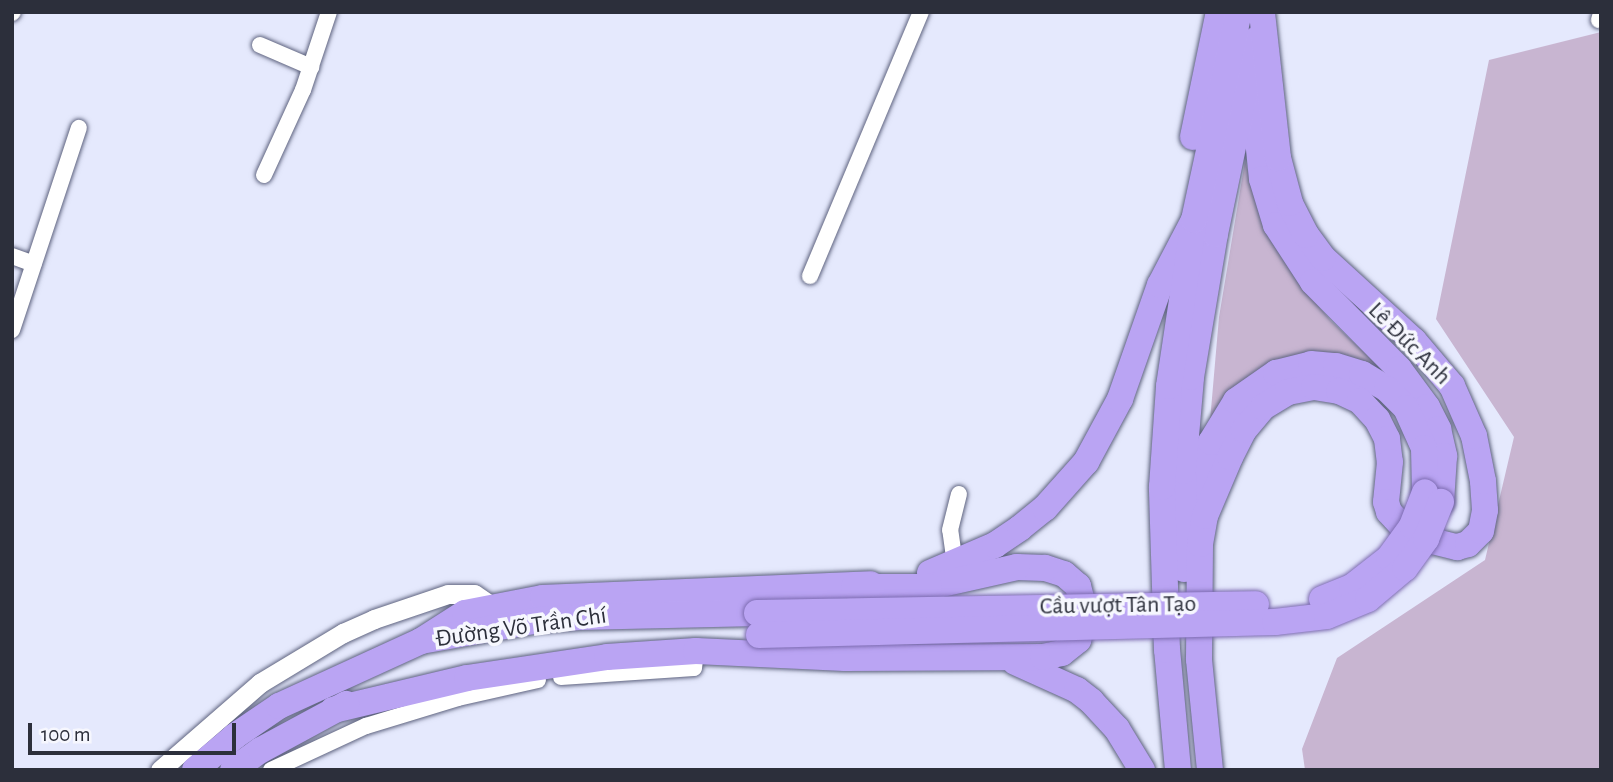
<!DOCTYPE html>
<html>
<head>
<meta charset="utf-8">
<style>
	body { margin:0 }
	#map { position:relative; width:1613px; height:782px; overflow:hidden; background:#e5e9fd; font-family:"Alegreya Sans",sans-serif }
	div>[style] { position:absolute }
	.green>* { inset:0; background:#c8b5d1 }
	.roads { filter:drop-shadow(0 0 2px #5e637f) drop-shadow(0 0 2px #5e637f) }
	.minor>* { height:16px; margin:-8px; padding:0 8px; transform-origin:8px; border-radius:8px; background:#fff }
	.tertiary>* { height:19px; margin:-9.5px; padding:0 9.5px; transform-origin:9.5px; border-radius:9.5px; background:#fff }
	.trunk>* { height:26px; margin:-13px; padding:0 13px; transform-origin:13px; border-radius:13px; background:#baa4f3 }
	.bridges { filter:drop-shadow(0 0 2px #7d6cb1) drop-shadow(0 0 2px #7d6cb1) }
	.trunk-bridge>* { height:26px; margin:-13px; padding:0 13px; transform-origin:13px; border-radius:13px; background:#baa4f3 }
	span { translate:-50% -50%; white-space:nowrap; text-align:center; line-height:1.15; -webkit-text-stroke:7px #f6f7fe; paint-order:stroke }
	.street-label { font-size:24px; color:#2c2f3b }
	.frame { position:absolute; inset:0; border:14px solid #2c2f3b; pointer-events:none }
	.scale { position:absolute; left:28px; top:723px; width:208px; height:32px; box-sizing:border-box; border:4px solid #2c2f3b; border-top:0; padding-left:9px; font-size:21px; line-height:24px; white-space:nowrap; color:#2c2f3b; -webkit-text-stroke:5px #f6f7fe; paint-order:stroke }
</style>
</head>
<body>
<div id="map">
	<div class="green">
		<i style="clip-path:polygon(1601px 32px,1601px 770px,1305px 770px,1302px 749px,1337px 658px,1485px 560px,1514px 437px,1436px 319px,1489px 60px)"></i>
		<i style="clip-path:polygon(1245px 161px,1251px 181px,1306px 291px,1331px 321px,1391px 378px,1376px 373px,1210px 421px,1219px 317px)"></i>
	</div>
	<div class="roads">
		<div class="minor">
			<i style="left:12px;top:13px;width:1px;rotate:-45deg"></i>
			<i style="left:1599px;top:20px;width:7px;rotate:-74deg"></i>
			<i style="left:260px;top:45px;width:56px;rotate:23.3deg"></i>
			<i style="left:264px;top:175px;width:94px;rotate:-65.4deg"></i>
			<i style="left:303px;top:90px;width:82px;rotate:-71.6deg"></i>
			<i style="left:12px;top:256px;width:23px;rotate:20deg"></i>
			<i style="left:810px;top:276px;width:286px;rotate:-67.2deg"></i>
			<i style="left:12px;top:330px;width:213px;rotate:-71.7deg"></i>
			<i style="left:955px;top:564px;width:34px;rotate:-98deg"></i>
			<i style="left:950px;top:530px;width:37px;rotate:-76deg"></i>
			<i style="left:561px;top:677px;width:133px;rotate:-3.9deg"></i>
			<i style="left:694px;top:668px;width:17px;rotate:-83deg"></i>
			<i style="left:271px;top:770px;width:105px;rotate:-24.9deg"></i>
			<i style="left:366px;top:726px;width:96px;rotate:-16.9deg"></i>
			<i style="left:458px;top:698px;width:82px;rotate:-12.7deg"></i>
		</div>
		<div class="tertiary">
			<i style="left:160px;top:770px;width:133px;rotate:-41deg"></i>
			<i style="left:260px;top:683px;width:97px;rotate:-31.1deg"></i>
			<i style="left:343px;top:633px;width:34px;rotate:-24deg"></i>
			<i style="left:374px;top:619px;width:78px;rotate:-18.7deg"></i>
			<i style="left:448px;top:594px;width:26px"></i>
			<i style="left:474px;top:594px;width:23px;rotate:34deg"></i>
		</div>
		<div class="trunk">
			<i style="left:1254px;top:100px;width:79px;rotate:84.2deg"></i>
			<i style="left:1262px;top:179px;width:48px;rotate:73.1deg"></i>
			<i style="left:1276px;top:225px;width:68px;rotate:57deg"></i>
			<i style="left:1313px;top:282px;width:122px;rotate:45.3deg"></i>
			<i style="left:1399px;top:369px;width:47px;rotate:53.6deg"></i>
			<i style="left:1427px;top:407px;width:25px;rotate:63deg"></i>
			<i style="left:1438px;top:429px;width:28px;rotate:77deg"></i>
			<i style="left:1444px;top:456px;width:46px;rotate:93.7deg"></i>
			<i style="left:1193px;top:137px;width:128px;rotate:-78.3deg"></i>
			<i style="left:1191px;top:502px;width:63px;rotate:-71.6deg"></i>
			<i style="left:1211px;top:442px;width:48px;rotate:-58.6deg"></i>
			<i style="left:1236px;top:401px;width:49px;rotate:-35deg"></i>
			<i style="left:1276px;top:373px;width:36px;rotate:-14deg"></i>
			<i style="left:1311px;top:364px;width:25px;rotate:5deg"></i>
			<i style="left:1336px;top:366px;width:27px;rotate:17deg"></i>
			<i style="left:1362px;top:374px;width:29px;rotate:31deg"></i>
			<i style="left:1387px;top:389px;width:27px;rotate:45deg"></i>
			<i style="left:1406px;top:408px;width:44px;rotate:65.8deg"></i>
			<i style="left:1424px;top:448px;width:44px;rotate:88.7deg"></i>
			<i style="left:1184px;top:569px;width:98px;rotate:-90.6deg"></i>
			<i style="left:1183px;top:471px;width:94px;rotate:-85.1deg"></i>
			<i style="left:1191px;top:377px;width:145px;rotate:-80.5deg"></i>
			<i style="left:1215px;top:234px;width:198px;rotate:-78.3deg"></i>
			<i style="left:930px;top:573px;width:71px;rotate:-23.3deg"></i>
			<i style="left:995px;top:545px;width:30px;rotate:-34deg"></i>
			<i style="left:1020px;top:528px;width:32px;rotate:-39deg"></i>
			<i style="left:1045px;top:508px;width:62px;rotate:-48.3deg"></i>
			<i style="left:1086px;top:462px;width:72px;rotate:-61.6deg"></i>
			<i style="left:1120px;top:399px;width:121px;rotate:-70.7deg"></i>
			<i style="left:1160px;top:285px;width:73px;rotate:-62.4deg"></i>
			<i style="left:421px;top:641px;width:52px;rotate:-32.5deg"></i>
			<i style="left:465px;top:613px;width:79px;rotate:-10.9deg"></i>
			<i style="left:543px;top:598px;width:328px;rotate:-2.4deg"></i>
			<i style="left:1015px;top:662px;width:68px;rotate:24.3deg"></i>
			<i style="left:1077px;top:690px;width:18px;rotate:38deg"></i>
			<i style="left:1091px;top:701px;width:38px;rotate:47deg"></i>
			<i style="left:1117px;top:729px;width:48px;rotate:58.6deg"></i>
			<i style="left:333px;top:710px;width:138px;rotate:-13.4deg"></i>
			<i style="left:467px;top:678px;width:142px;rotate:-8.5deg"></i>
			<i style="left:607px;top:657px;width:89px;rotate:-3.9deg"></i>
			<i style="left:696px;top:651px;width:149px;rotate:2.7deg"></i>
			<i style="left:845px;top:658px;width:198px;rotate:-0.3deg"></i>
			<i style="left:1043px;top:657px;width:19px;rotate:-12deg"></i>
			<i style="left:1062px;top:653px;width:21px;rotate:-39deg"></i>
			<i style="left:1078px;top:640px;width:27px;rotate:-75deg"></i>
			<i style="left:1085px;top:614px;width:29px;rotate:-104deg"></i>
			<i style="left:1078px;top:586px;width:18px;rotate:-139deg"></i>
			<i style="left:1064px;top:574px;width:20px;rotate:-162deg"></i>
			<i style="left:1045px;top:568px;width:28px;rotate:-178deg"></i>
			<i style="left:1017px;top:567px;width:90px;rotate:167.2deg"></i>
			<i style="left:929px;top:587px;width:75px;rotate:180deg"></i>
			<i style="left:195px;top:770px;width:52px;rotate:-40.4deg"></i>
			<i style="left:235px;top:736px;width:53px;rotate:-34.3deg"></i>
			<i style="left:279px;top:706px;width:156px;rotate:-24.6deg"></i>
			<i style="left:421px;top:641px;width:120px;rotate:-10.1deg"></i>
			<i style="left:539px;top:620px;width:40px;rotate:-4.3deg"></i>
			<i style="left:579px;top:617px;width:178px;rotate:-1.3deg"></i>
			<i style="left:233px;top:770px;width:34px;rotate:-36deg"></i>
			<i style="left:261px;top:750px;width:97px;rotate:-28.4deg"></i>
			<i style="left:1178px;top:770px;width:121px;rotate:-95.2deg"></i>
			<i style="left:1167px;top:650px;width:163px;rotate:-91.8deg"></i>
			<i style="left:1162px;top:487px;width:101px;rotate:-86deg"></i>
			<i style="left:1169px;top:386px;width:168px;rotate:-81.4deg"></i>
			<i style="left:1194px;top:220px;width:213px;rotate:-77.8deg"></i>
			<i style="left:1210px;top:770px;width:112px;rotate:-95.7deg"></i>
			<i style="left:1199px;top:659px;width:115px;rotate:-89.5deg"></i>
			<i style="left:1200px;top:544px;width:28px;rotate:-80deg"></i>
			<i style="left:1205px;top:516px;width:64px;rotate:-67deg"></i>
			<i style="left:1230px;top:457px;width:30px;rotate:-63deg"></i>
			<i style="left:1244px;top:430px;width:30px;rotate:-50deg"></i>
			<i style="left:1263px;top:407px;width:29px;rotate:-31deg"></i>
			<i style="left:1288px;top:392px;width:26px;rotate:-11deg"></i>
			<i style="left:1314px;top:387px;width:25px;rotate:9deg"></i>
			<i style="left:1339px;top:391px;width:23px;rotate:25deg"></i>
			<i style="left:1360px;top:401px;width:25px;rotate:47deg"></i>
			<i style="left:1377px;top:419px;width:22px;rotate:63deg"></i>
			<i style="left:1387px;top:439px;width:23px;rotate:83deg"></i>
			<i style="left:1390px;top:462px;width:40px;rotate:95.7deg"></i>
			<i style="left:1386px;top:502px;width:10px;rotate:73deg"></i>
			<i style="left:1389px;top:512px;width:19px;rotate:47deg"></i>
			<i style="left:1402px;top:526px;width:30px;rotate:28deg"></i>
			<i style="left:1428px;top:540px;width:30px;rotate:14deg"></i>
			<i style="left:1457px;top:547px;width:11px;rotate:-15deg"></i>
			<i style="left:1468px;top:544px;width:18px;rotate:-45deg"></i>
			<i style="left:1481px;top:531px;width:21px;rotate:-79deg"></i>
			<i style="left:1485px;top:510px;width:29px;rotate:-94deg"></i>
			<i style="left:1483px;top:481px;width:46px;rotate:-101.3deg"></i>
			<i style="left:1474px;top:436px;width:55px;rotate:-113.7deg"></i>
			<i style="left:1452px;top:386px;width:59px;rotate:-130.2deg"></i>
			<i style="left:1414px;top:341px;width:123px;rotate:-137.6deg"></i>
			<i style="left:1323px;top:258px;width:29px;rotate:-126deg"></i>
			<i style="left:1306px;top:235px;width:36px;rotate:-117deg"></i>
			<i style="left:1290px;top:203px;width:47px;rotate:-104.9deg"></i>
			<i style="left:1278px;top:158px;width:147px;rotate:-96.3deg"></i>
		</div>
	</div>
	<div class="bridges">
		<div class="trunk-bridge">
			<i style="left:1322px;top:599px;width:32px;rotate:-22deg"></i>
			<i style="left:1352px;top:587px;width:47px;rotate:-38.1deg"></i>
			<i style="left:1389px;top:558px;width:39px;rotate:-54deg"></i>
			<i style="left:1412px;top:526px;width:36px;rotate:-69deg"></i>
			<i style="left:757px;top:613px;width:499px;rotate:-1deg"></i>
			<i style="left:759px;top:635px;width:516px;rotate:-1.44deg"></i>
			<i style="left:1275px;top:622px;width:52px;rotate:-6.6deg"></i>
			<i style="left:1327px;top:616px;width:44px;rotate:-22.5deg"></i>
			<i style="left:1368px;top:599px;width:48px;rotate:-40deg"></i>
			<i style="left:1405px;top:568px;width:36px;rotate:-54deg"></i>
			<i style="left:1426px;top:539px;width:40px;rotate:-68deg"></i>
		</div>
	</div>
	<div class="street-label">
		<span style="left:1409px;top:344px;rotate:45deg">Lê Đức Anh</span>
		<span style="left:1118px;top:606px;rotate:-1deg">Cầu vượt Tân Tạo</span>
		<span style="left:521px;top:628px;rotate:-8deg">Đường Võ Trần Chí</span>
	</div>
	<div class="frame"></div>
	<div class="scale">100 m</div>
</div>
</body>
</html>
